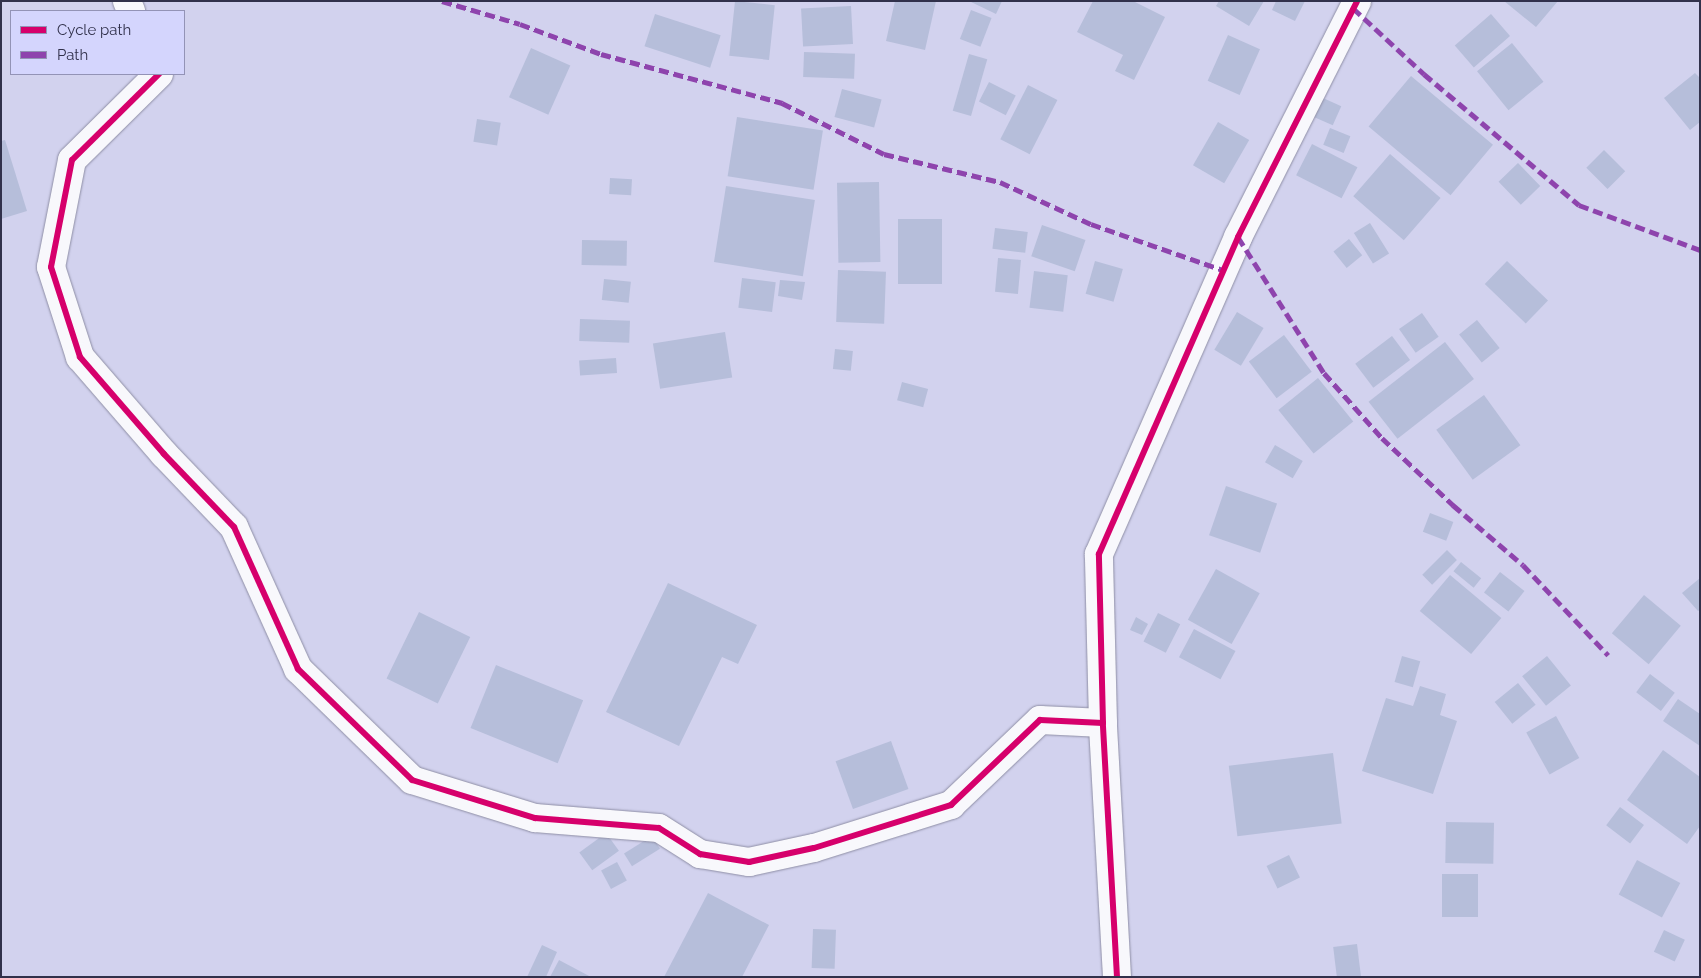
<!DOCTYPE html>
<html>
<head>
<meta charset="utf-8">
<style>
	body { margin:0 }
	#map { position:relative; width:1701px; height:978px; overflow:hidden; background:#d2d2ee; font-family:Raleway,sans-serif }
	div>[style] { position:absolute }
	.building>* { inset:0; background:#b6beda; transform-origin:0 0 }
	.roads { filter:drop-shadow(0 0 1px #8e8ea5) drop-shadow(0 0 1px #8e8ea5) }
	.street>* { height:28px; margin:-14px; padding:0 14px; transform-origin:14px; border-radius:14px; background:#f8f8fc }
	.quiet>* { height:5px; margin-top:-2.5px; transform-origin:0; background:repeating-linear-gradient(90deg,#8e44ad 0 10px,transparent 0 15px) }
	.cycleway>* { height:6px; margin:-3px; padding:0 3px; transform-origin:3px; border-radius:3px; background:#d6006c }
	span { translate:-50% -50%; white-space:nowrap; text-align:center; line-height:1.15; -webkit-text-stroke:4px #d4d5fd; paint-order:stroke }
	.frame { position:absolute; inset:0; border:2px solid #31314b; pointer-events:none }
	.legend { position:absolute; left:10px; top:10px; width:175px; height:65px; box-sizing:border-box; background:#d4d5fd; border:1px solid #9393b6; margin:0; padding:6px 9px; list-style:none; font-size:15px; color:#31314b }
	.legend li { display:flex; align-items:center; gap:10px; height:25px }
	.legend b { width:25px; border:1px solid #9393b6 }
</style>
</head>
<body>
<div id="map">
	<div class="building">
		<i style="left:735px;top:1px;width:40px;height:55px;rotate:6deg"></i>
		<i style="clip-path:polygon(895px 1px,936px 1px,925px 50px,886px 41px)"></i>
		<i style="clip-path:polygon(969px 1px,1002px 1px,996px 14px)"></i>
		<i style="clip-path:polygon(1093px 1px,1133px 1px,1165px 17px,1134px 80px,1115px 71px,1123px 55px,1077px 32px)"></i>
		<i style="clip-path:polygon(1219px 1px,1264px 1px,1249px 26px,1216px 6px)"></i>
		<i style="clip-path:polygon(1276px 1px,1305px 1px,1295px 21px,1272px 10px)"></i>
		<i style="clip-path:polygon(1504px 1px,1558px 1px,1536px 27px)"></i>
		<i style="left:851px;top:6px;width:38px;height:50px;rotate:87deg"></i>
		<i style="left:971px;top:10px;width:22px;height:31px;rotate:21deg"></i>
		<i style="left:655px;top:14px;width:69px;height:34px;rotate:18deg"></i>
		<i style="left:1491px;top:14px;width:29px;height:48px;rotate:49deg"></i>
		<i style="left:1228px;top:35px;width:35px;height:50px;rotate:24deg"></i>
		<i style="left:1512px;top:43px;width:50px;height:45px;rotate:51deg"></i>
		<i style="left:531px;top:48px;width:43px;height:54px;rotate:24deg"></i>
		<i style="left:804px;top:52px;width:51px;height:25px;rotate:2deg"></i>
		<i style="left:969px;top:54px;width:19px;height:59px;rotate:16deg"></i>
		<i style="clip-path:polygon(1695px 73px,1700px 78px,1700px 122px,1690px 130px,1664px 98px)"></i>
		<i style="left:1411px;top:76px;width:107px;height:66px;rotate:40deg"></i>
		<i style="left:989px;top:82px;width:30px;height:22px;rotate:27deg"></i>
		<i style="left:1028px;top:85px;width:33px;height:61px;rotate:27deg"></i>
		<i style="left:842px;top:89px;width:41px;height:29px;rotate:15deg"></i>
		<i style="left:1323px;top:98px;width:20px;height:21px;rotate:24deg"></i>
		<i style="left:737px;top:117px;width:87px;height:60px;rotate:9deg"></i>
		<i style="left:477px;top:119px;width:24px;height:23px;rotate:9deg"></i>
		<i style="left:1218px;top:122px;width:36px;height:50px;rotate:30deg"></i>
		<i style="left:1330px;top:128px;width:22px;height:18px;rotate:22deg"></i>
		<i style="clip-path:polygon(5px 140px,27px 211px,1px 219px,1px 141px)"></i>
		<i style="left:1312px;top:144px;width:51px;height:35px;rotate:27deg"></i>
		<i style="left:1604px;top:150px;width:30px;height:25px;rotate:45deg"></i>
		<i style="left:1390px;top:154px;width:67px;height:56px;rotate:41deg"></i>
		<i style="left:1518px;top:163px;width:32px;height:27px;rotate:46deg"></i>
		<i style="left:610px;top:178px;width:22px;height:16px;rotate:3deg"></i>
		<i style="left:879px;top:182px;width:80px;height:42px;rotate:89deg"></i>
		<i style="left:726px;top:186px;width:90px;height:77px;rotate:9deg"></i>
		<i style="left:898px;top:219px;width:44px;height:65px"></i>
		<i style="left:1370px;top:223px;width:36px;height:19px;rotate:58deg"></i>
		<i style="left:1042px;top:225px;width:46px;height:33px;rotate:19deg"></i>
		<i style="left:995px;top:228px;width:33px;height:21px;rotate:7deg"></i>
		<i style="left:1349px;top:239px;width:21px;height:20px;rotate:51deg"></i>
		<i style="left:582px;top:240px;width:45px;height:25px;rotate:1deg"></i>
		<i style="left:998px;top:258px;width:23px;height:34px;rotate:5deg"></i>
		<i style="left:1095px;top:261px;width:29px;height:34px;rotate:16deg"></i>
		<i style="left:1507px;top:261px;width:57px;height:32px;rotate:44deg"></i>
		<i style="left:838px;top:270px;width:48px;height:52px;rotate:2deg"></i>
		<i style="left:1034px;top:271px;width:34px;height:37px;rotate:7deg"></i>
		<i style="left:742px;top:278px;width:34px;height:30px;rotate:7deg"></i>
		<i style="left:604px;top:279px;width:27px;height:21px;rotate:6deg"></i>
		<i style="clip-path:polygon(780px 280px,805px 282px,802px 300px,778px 296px)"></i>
		<i style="left:1237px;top:312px;width:31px;height:44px;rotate:31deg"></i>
		<i style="left:1422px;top:313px;width:29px;height:28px;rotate:55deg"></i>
		<i style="left:580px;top:319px;width:50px;height:22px;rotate:2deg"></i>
		<i style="left:1477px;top:320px;width:36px;height:23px;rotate:51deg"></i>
		<i style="left:725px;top:332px;width:46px;height:73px;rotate:81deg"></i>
		<i style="left:1284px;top:335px;width:46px;height:44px;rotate:53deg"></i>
		<i style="left:1392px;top:336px;width:30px;height:46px;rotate:53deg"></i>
		<i style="left:1445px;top:342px;width:47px;height:97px;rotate:52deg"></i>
		<i style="left:835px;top:349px;width:18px;height:20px;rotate:6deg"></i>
		<i style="left:616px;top:358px;width:15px;height:37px;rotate:86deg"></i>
		<i style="left:1318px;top:378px;width:56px;height:51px;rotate:51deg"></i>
		<i style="left:902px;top:382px;width:27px;height:19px;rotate:15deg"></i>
		<i style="left:1484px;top:395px;width:62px;height:59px;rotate:54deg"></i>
		<i style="left:1275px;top:445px;width:32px;height:20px;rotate:30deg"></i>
		<i style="left:1226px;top:486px;width:54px;height:52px;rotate:19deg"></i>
		<i style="left:1430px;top:513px;width:25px;height:20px;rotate:21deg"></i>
		<i style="left:1447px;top:550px;width:14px;height:35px;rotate:45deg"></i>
		<i style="left:1461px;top:562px;width:26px;height:12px;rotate:39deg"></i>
		<i style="left:1216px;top:569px;width:50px;height:58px;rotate:29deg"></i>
		<i style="left:1500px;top:572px;width:31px;height:26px;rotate:38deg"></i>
		<i style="left:1450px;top:575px;width:67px;height:47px;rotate:40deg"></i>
		<i style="clip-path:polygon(1700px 578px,1700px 610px,1698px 611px,1682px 593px)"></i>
		<i style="clip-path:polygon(668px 583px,757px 625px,738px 664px,722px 657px,679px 746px,606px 712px)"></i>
		<i style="left:1644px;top:595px;width:48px;height:50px;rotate:40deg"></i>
		<i style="left:419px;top:612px;width:57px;height:74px;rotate:26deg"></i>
		<i style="left:1158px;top:613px;width:25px;height:32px;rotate:27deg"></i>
		<i style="clip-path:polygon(1136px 617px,1148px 624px,1142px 635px,1130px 630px)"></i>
		<i style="left:1194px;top:629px;width:47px;height:32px;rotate:28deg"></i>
		<i style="left:1402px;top:656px;width:19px;height:27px;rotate:16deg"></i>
		<i style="left:1547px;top:656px;width:38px;height:32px;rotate:51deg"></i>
		<i style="left:496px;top:665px;width:94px;height:68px;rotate:22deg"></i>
		<i style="left:1650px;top:674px;width:31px;height:23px;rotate:37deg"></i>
		<i style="left:1518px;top:683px;width:28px;height:30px;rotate:51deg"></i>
		<i style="clip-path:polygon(1420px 686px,1446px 694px,1440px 715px,1457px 721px,1433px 794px,1362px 771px,1386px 698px,1413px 706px)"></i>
		<i style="clip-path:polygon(1678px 699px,1700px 714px,1700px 746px,1663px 721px)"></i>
		<i style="left:1556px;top:716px;width:48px;height:34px;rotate:61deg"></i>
		<i style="left:891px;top:741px;width:51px;height:59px;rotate:70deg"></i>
		<i style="clip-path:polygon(1663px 750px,1700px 777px,1700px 826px,1687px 844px,1627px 800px)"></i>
		<i style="left:1333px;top:753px;width:71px;height:105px;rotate:83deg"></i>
		<i style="left:1620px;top:807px;width:30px;height:23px;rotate:37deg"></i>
		<i style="left:1446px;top:822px;width:48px;height:41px;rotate:1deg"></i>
		<i style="left:606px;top:833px;width:22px;height:33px;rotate:54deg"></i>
		<i style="left:652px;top:836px;width:15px;height:33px;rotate:58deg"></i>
		<i style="left:1289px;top:855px;width:25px;height:25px;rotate:64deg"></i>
		<i style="left:1637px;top:860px;width:49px;height:39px;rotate:28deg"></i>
		<i style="left:617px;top:862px;width:21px;height:18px;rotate:62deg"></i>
		<i style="left:1442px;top:874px;width:36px;height:43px"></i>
		<i style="clip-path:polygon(708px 893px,769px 925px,742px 977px,664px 977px)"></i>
		<i style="left:813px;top:929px;width:23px;height:39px;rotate:2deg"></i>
		<i style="left:1664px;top:930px;width:23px;height:24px;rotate:25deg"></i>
		<i style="left:1357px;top:944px;width:33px;height:24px;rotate:83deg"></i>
		<i style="clip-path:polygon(542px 945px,557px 952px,546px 977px,527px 977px)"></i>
		<i style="clip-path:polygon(559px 960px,591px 977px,550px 977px)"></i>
	</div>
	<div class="roads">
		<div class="street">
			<i style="left:127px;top:1px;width:11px;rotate:68deg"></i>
			<i style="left:159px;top:74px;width:122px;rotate:135.3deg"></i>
			<i style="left:72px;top:160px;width:109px;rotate:101.1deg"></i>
			<i style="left:51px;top:267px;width:95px;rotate:72.1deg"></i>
			<i style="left:80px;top:357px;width:128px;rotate:49.1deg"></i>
			<i style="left:164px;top:454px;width:101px;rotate:46.2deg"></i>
			<i style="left:234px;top:527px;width:156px;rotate:65.7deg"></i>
			<i style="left:298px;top:669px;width:159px;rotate:44.2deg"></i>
			<i style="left:412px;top:780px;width:129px;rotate:17.2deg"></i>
			<i style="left:535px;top:818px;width:124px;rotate:4.6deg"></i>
			<i style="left:659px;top:828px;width:49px;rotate:32.4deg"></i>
			<i style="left:700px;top:854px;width:50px;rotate:9.3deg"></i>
			<i style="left:749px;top:862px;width:66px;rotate:-12.2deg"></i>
			<i style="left:814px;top:848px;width:144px;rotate:-17.4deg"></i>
			<i style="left:951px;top:805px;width:123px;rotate:-43.7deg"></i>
			<i style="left:1040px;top:720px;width:63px;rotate:2.7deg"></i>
			<i style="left:1117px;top:977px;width:254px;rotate:-93.2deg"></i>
			<i style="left:1103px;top:723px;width:169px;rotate:-91.4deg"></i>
			<i style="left:1099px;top:554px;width:346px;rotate:-66.3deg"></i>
			<i style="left:1238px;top:237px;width:264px;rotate:-63.2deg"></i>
		</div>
	</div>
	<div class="quiet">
		<i style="left:442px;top:1px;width:81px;rotate:16.4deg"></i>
		<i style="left:520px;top:24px;width:86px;rotate:20.3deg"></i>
		<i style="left:601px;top:54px;width:188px;rotate:15.1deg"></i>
		<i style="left:782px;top:103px;width:114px;rotate:26.6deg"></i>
		<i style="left:884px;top:154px;width:119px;rotate:13.6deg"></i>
		<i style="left:1000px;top:182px;width:100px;rotate:24.8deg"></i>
		<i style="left:1091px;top:224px;width:140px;rotate:19.2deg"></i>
		<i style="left:1353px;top:8px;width:97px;rotate:42.9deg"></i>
		<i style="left:1424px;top:74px;width:203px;rotate:40.2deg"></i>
		<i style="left:1579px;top:205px;width:129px;rotate:20.4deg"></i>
		<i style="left:1238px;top:237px;width:161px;rotate:57.7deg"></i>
		<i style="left:1324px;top:373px;width:87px;rotate:48.3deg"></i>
		<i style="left:1382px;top:438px;width:98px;rotate:43.3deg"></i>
		<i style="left:1453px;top:505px;width:92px;rotate:40.6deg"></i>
		<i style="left:1523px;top:565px;width:124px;rotate:46.6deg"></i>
	</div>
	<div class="cycleway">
		<i style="left:159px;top:74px;width:122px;rotate:135.3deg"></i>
		<i style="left:72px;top:160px;width:109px;rotate:101.1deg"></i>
		<i style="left:51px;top:267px;width:95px;rotate:72.1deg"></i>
		<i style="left:80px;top:357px;width:128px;rotate:49.1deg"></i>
		<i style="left:164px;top:454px;width:101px;rotate:46.2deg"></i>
		<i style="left:234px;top:527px;width:156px;rotate:65.7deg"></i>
		<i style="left:298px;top:669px;width:159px;rotate:44.2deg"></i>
		<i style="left:412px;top:780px;width:129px;rotate:17.2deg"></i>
		<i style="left:535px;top:818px;width:124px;rotate:4.6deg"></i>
		<i style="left:659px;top:828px;width:49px;rotate:32.4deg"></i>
		<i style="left:700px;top:854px;width:50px;rotate:9.3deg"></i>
		<i style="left:749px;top:862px;width:66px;rotate:-12.2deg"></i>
		<i style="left:814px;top:848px;width:144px;rotate:-17.4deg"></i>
		<i style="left:951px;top:805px;width:123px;rotate:-43.7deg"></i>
		<i style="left:1040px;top:720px;width:63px;rotate:2.7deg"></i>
		<i style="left:1117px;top:977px;width:254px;rotate:-93.2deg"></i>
		<i style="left:1103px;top:723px;width:169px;rotate:-91.4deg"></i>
		<i style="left:1099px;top:554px;width:346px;rotate:-66.3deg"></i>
		<i style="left:1238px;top:237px;width:264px;rotate:-63.2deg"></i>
	</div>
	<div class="frame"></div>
	<ul class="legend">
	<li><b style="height:6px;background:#d6006c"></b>Cycle path</li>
	<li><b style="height:6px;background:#8e44ad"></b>Path</li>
	</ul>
</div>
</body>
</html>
